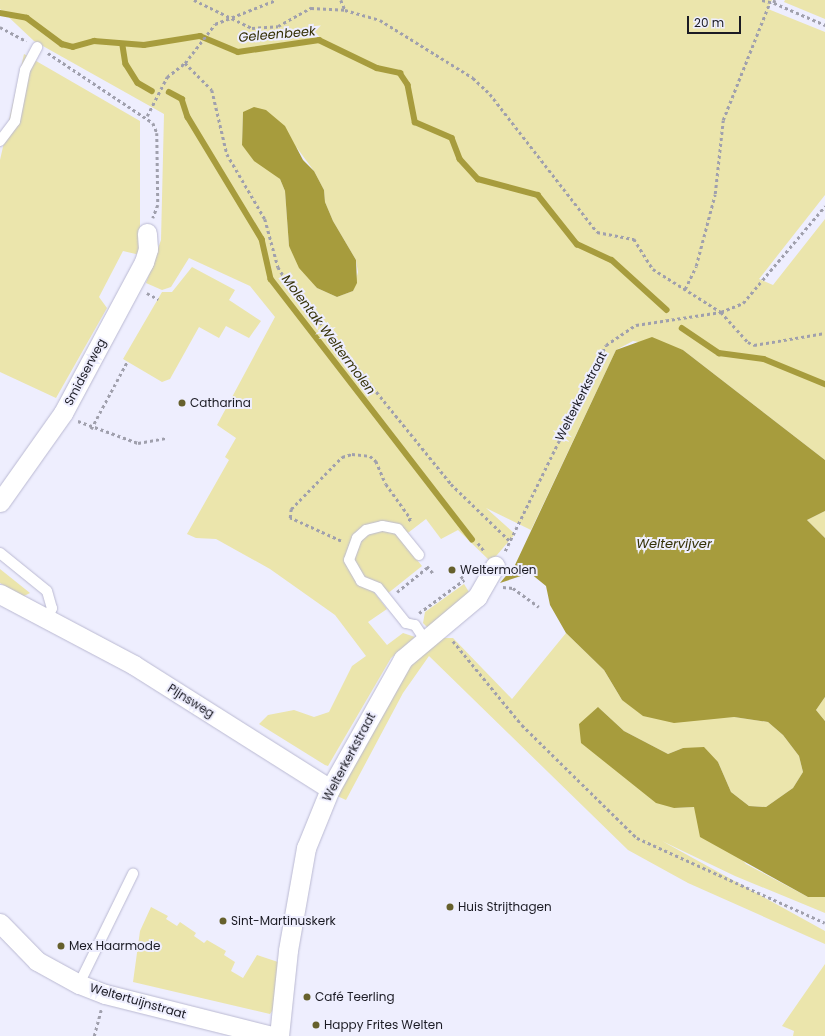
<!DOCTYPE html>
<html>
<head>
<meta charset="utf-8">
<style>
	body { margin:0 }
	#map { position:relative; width:825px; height:1036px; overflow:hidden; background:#eeeefe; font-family:Poppins,sans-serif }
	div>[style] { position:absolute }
	.green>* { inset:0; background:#ebe5ac }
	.water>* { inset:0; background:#a79c3d }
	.stream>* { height:5.5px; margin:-2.75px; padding:0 2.75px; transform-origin:2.75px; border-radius:2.75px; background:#a79c3d }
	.path>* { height:2.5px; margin-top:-1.25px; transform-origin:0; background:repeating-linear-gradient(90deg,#a0a0ad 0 3px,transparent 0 6px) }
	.roads { filter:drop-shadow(0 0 1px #bab9d2) drop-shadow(0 0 1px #bab9d2) }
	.lane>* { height:10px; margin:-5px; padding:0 5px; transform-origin:5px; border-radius:5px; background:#fff }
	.street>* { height:19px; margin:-9.5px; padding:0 9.5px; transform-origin:9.5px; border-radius:9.5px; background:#fff }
	.dots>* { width:11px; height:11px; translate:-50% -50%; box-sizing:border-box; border:2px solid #eeeefe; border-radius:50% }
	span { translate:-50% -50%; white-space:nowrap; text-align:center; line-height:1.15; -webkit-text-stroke:4px #eeeefe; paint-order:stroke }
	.street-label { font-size:12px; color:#1b1b24 }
	.poi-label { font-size:12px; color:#1b1b24 }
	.left { translate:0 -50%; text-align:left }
	.water-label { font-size:13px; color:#353107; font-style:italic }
	.scale { position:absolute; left:687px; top:16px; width:54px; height:18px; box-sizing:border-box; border:2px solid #1b1b24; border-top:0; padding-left:5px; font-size:12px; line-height:14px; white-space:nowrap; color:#1b1b24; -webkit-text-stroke:3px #eeeefe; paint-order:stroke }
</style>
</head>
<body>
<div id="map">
	<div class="green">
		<i style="clip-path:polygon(evenodd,0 0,772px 0,768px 9px,825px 32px,825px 195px,759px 279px,773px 285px,825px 219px,825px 460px,683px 350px,633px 341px,616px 350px,531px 530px,486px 508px,515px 534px,491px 562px,458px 530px,441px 539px,426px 519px,400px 539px,422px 566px,387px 594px,374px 592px,387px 609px,368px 622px,387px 645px,403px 633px,415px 637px,391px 658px,328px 766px,325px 765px,259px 724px,268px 715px,294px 710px,314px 717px,329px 712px,352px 666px,366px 656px,335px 615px,270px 569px,216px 539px,196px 538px,187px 534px,229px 460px,225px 457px,236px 438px,217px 425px,275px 317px,250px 286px,189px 258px,171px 287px,162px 290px,146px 283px,161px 240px,164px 114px,34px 41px,0 9px,0 0,243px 112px,297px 148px,314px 171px,324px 190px,325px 202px,333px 221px,356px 260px,358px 272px,353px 291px,337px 297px,317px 288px,289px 246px,285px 191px,280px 179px,242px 145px,243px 112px)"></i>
		<i style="clip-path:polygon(785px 0,825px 0,825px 19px,784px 2px)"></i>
		<i style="clip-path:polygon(24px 54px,140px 121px,140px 255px,123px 251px,99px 297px,107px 308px,56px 398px,0 372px,0 160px)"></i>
		<i style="clip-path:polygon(192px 267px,235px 290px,229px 300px,261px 321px,249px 338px,226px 326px,219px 338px,199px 327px,170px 379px,162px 382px,123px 359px,162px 292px,172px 292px)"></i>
		<i style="clip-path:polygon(825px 511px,825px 538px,807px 520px)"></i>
		<i style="clip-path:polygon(0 569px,30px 593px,22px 597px,0 583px)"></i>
		<i style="clip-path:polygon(464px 584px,469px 592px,428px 628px,423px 623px,425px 612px)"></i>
		<i style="clip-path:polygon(566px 633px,604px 670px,622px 700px,706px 718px,734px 717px,768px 722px,783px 735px,799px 756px,803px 772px,793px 788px,766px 807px,749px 806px,731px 792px,718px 762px,683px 748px,668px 754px,624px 731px,598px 707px,674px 808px,694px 807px,746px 864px,808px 897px,825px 897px,825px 913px,735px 876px,662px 841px,825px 931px,825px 944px,688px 883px,628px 850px,429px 656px,403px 693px,346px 800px,335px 795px,411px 657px,434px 638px,453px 638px,512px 699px)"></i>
		<i style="clip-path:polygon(825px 697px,825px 721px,816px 710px)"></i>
		<i style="clip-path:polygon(151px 907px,168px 916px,166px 919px,177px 926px,180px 922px,196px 933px,194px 936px,204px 943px,207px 940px,226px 951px,224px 955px,235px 962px,231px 971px,243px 978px,257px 955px,281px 963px,275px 1007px,270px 1014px,133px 982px,140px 931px)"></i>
		<i style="clip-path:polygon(825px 964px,825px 1036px,793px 1036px,794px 1031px,782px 1026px)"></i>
	</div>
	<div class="water">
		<i style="clip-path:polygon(254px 107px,266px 110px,285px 126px,303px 160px,314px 171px,324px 190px,325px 202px,333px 221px,356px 260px,357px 283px,353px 291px,337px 297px,317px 288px,299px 268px,289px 246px,285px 191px,280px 179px,254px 161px,242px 145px,243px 112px)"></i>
		<i style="clip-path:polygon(652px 337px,683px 350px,825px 460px,825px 511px,807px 520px,825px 538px,825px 697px,816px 710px,825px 721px,825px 897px,808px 897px,700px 837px,694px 807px,674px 808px,656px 803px,581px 743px,579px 724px,598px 707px,624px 731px,668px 754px,683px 748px,704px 747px,718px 762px,731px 792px,749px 806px,766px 807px,793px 788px,803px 772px,799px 756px,783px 735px,768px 722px,734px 717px,674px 723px,643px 716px,622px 700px,604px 670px,566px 633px,550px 605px,546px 586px,530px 573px,500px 583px,515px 565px,616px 350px)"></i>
	</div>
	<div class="stream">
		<i style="left:0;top:13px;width:27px;rotate:10deg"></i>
		<i style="left:27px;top:18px;width:44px;rotate:36.6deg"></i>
		<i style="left:62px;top:44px;width:11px;rotate:15deg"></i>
		<i style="left:73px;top:47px;width:22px;rotate:-16deg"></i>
		<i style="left:94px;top:41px;width:50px;rotate:4.6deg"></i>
		<i style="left:144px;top:45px;width:57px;rotate:-9.1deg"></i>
		<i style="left:200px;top:36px;width:41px;rotate:22.8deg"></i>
		<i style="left:238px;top:52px;width:82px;rotate:-8.4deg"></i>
		<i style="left:319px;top:40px;width:64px;rotate:25.8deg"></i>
		<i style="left:377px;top:68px;width:24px;rotate:12deg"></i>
		<i style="left:400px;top:73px;width:14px;rotate:56deg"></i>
		<i style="left:408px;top:85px;width:38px;rotate:79deg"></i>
		<i style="left:415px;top:122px;width:40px;rotate:23.4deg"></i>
		<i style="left:452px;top:138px;width:22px;rotate:69deg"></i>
		<i style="left:460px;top:159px;width:27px;rotate:48deg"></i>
		<i style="left:478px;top:179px;width:62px;rotate:14.9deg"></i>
		<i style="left:538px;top:195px;width:63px;rotate:51.5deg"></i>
		<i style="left:577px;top:244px;width:38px;rotate:25deg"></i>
		<i style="left:612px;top:260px;width:74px;rotate:42.3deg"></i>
		<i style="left:123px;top:46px;width:18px;rotate:81deg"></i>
		<i style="left:126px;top:64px;width:22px;rotate:58deg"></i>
		<i style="left:138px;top:83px;width:16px;rotate:30deg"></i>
		<i style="left:169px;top:92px;width:15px;rotate:28deg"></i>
		<i style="left:182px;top:99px;width:19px;rotate:72deg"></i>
		<i style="left:188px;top:117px;width:143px;rotate:58.8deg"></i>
		<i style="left:262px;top:239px;width:41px;rotate:77.3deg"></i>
		<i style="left:271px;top:279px;width:329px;rotate:52.3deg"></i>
		<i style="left:682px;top:328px;width:45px;rotate:34deg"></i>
		<i style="left:719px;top:353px;width:45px;rotate:7.6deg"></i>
		<i style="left:764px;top:359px;width:66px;rotate:22.3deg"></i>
	</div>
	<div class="path">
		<i style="left:194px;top:0;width:64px;rotate:25.8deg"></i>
		<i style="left:252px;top:28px;width:26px;rotate:-4deg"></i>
		<i style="left:278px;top:26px;width:38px;rotate:-29deg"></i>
		<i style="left:311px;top:8px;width:34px;rotate:3deg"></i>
		<i style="left:345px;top:10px;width:36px;rotate:16deg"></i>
		<i style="left:380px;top:20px;width:110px;rotate:31.9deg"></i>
		<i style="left:473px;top:78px;width:23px;rotate:43deg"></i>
		<i style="left:490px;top:94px;width:175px;rotate:52.2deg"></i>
		<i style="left:597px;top:232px;width:38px;rotate:11deg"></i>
		<i style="left:634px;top:239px;width:36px;rotate:58deg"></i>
		<i style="left:653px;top:269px;width:80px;rotate:32.3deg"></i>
		<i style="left:721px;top:312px;width:40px;rotate:48deg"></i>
		<i style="left:748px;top:342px;width:7px;rotate:27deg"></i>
		<i style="left:754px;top:345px;width:72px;rotate:-9.6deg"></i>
		<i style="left:341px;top:0;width:11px;rotate:68deg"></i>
		<i style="left:762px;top:0;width:12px;rotate:14deg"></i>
		<i style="left:775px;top:0;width:3px;rotate:108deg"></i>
		<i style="left:774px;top:3px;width:56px;rotate:23.3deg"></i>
		<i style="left:0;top:27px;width:30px;rotate:28deg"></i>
		<i style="left:48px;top:53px;width:126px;rotate:33.7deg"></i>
		<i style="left:153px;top:123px;width:11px;rotate:68deg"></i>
		<i style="left:157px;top:133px;width:72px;rotate:89.2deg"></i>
		<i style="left:158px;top:205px;width:14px;rotate:111deg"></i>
		<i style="left:185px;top:63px;width:38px;rotate:45deg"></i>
		<i style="left:212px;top:90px;width:66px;rotate:76.8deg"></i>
		<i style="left:227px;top:154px;width:75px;rotate:59.7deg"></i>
		<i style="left:265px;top:219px;width:50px;rotate:74.8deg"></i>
		<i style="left:278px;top:267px;width:15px;rotate:58deg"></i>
		<i style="left:286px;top:280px;width:262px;rotate:51deg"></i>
		<i style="left:451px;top:484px;width:83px;rotate:44deg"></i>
		<i style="left:147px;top:116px;width:44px;rotate:-62.9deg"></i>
		<i style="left:167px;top:77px;width:23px;rotate:-38deg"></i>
		<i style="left:185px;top:63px;width:49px;rotate:-52.4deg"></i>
		<i style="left:215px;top:24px;width:66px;rotate:-21.5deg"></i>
		<i style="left:685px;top:289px;width:25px;rotate:-64deg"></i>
		<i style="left:696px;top:266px;width:74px;rotate:-75.2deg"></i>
		<i style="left:715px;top:194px;width:74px;rotate:-83.8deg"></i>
		<i style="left:723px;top:120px;width:127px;rotate:-68.3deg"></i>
		<i style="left:147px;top:293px;width:13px;rotate:29deg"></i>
		<i style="left:78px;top:421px;width:64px;rotate:20.1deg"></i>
		<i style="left:138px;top:443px;width:28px;rotate:-10deg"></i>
		<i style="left:91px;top:429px;width:76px;rotate:-61.8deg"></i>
		<i style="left:341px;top:541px;width:56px;rotate:-155.7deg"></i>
		<i style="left:290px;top:518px;width:9px;rotate:-84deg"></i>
		<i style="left:291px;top:509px;width:73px;rotate:-45.6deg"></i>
		<i style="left:342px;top:457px;width:10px;rotate:-17deg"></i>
		<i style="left:352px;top:454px;width:18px;rotate:6deg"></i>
		<i style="left:370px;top:456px;width:8px;rotate:40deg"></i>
		<i style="left:376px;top:461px;width:25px;rotate:67deg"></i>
		<i style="left:386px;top:484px;width:43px;rotate:54.5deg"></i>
		<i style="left:411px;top:519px;width:4px;rotate:146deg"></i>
		<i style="left:478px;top:543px;width:11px;rotate:52deg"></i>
		<i style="left:505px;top:551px;width:229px;rotate:-63.9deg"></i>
		<i style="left:606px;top:345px;width:36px;rotate:-34deg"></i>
		<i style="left:636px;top:325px;width:86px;rotate:-8.7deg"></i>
		<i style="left:721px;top:312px;width:24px;rotate:-22deg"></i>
		<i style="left:743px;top:303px;width:127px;rotate:-49.8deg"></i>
		<i style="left:427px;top:566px;width:9px;rotate:49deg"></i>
		<i style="left:461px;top:576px;width:5px;rotate:53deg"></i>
		<i style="left:503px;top:587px;width:10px;rotate:6deg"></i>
		<i style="left:513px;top:588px;width:32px;rotate:36deg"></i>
		<i style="left:397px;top:592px;width:40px;rotate:-39deg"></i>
		<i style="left:419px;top:613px;width:56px;rotate:-36.3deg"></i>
		<i style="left:453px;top:641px;width:109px;rotate:50.6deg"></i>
		<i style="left:522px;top:725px;width:161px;rotate:44.5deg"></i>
		<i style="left:637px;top:838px;width:206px;rotate:24.3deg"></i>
		<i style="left:94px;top:1036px;width:27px;rotate:-75deg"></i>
	</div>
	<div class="roads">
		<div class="lane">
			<i style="left:0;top:141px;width:25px;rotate:-53deg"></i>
			<i style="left:15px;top:121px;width:52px;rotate:-78.9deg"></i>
			<i style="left:25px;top:70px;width:26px;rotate:-62deg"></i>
			<i style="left:0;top:553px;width:60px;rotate:39deg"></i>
			<i style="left:47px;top:591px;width:18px;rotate:74deg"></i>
			<i style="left:52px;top:608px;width:13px;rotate:113deg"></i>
			<i style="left:419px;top:555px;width:33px;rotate:-129deg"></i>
			<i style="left:398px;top:529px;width:16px;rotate:-169deg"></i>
			<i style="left:382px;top:526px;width:16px;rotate:166deg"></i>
			<i style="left:366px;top:530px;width:12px;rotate:138deg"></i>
			<i style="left:357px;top:538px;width:23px;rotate:110deg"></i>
			<i style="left:349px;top:560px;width:24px;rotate:60deg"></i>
			<i style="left:361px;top:581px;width:18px;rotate:22deg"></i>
			<i style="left:378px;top:588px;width:45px;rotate:51.3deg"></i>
			<i style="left:406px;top:623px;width:9px;rotate:13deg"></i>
			<i style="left:415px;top:625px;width:18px;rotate:56deg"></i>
			<i style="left:79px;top:984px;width:123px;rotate:-63.9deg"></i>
		</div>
		<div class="street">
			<i style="left:0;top:502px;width:109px;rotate:-54.7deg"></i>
			<i style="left:63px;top:413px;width:171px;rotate:-61.8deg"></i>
			<i style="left:144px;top:262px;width:14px;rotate:-73deg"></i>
			<i style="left:148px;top:249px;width:16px;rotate:-94deg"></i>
			<i style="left:0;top:594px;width:152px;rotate:27.9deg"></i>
			<i style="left:134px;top:665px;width:232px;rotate:32.3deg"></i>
			<i style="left:0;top:923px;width:53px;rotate:45.8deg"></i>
			<i style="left:37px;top:961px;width:48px;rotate:28.7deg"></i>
			<i style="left:79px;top:984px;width:28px;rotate:21deg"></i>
			<i style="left:105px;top:994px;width:172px;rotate:14.1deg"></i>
			<i style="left:279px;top:1036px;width:86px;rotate:-84deg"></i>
			<i style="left:288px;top:950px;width:104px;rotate:-80deg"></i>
			<i style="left:306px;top:848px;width:64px;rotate:-67.9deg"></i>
			<i style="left:330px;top:789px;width:149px;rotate:-60.7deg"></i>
			<i style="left:403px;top:659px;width:97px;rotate:-40deg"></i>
			<i style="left:477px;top:597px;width:36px;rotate:-60deg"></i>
		</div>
	</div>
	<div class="dots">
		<i style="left:182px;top:403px;background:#66602c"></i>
		<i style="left:452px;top:570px;background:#66602c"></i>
		<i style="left:450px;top:907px;background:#66602c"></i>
		<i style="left:223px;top:921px;background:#66602c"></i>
		<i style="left:61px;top:946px;background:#66602c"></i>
		<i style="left:307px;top:997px;background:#66602c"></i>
		<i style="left:316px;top:1025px;background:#66602c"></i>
	</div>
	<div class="street-label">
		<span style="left:85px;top:372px;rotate:-62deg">Smidserweg</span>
		<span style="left:581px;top:396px;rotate:-63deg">Welterkerkstraat</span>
		<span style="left:191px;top:701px;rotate:32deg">Pijnsweg</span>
		<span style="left:349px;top:757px;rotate:-62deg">Welterkerkstraat</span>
		<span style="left:138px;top:1001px;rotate:16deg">Weltertuijnstraat</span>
	</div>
	<div class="poi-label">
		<span class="left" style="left:190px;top:403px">Catharina</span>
		<span class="left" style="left:460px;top:570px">Weltermolen</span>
		<span class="left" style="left:458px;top:907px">Huis Strijthagen</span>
		<span class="left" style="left:231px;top:921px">Sint-Martinuskerk</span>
		<span class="left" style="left:69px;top:946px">Mex Haarmode</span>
		<span class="left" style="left:315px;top:997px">Café Teerling</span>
		<span class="left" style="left:324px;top:1025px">Happy Frites Welten</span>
	</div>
	<div class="water-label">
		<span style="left:277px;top:35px;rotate:-5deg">Geleenbeek</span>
		<span style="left:328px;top:335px;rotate:53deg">Molentak Weltermolen</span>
		<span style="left:674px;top:544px">Weltervijver</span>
	</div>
	<div class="scale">20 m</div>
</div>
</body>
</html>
